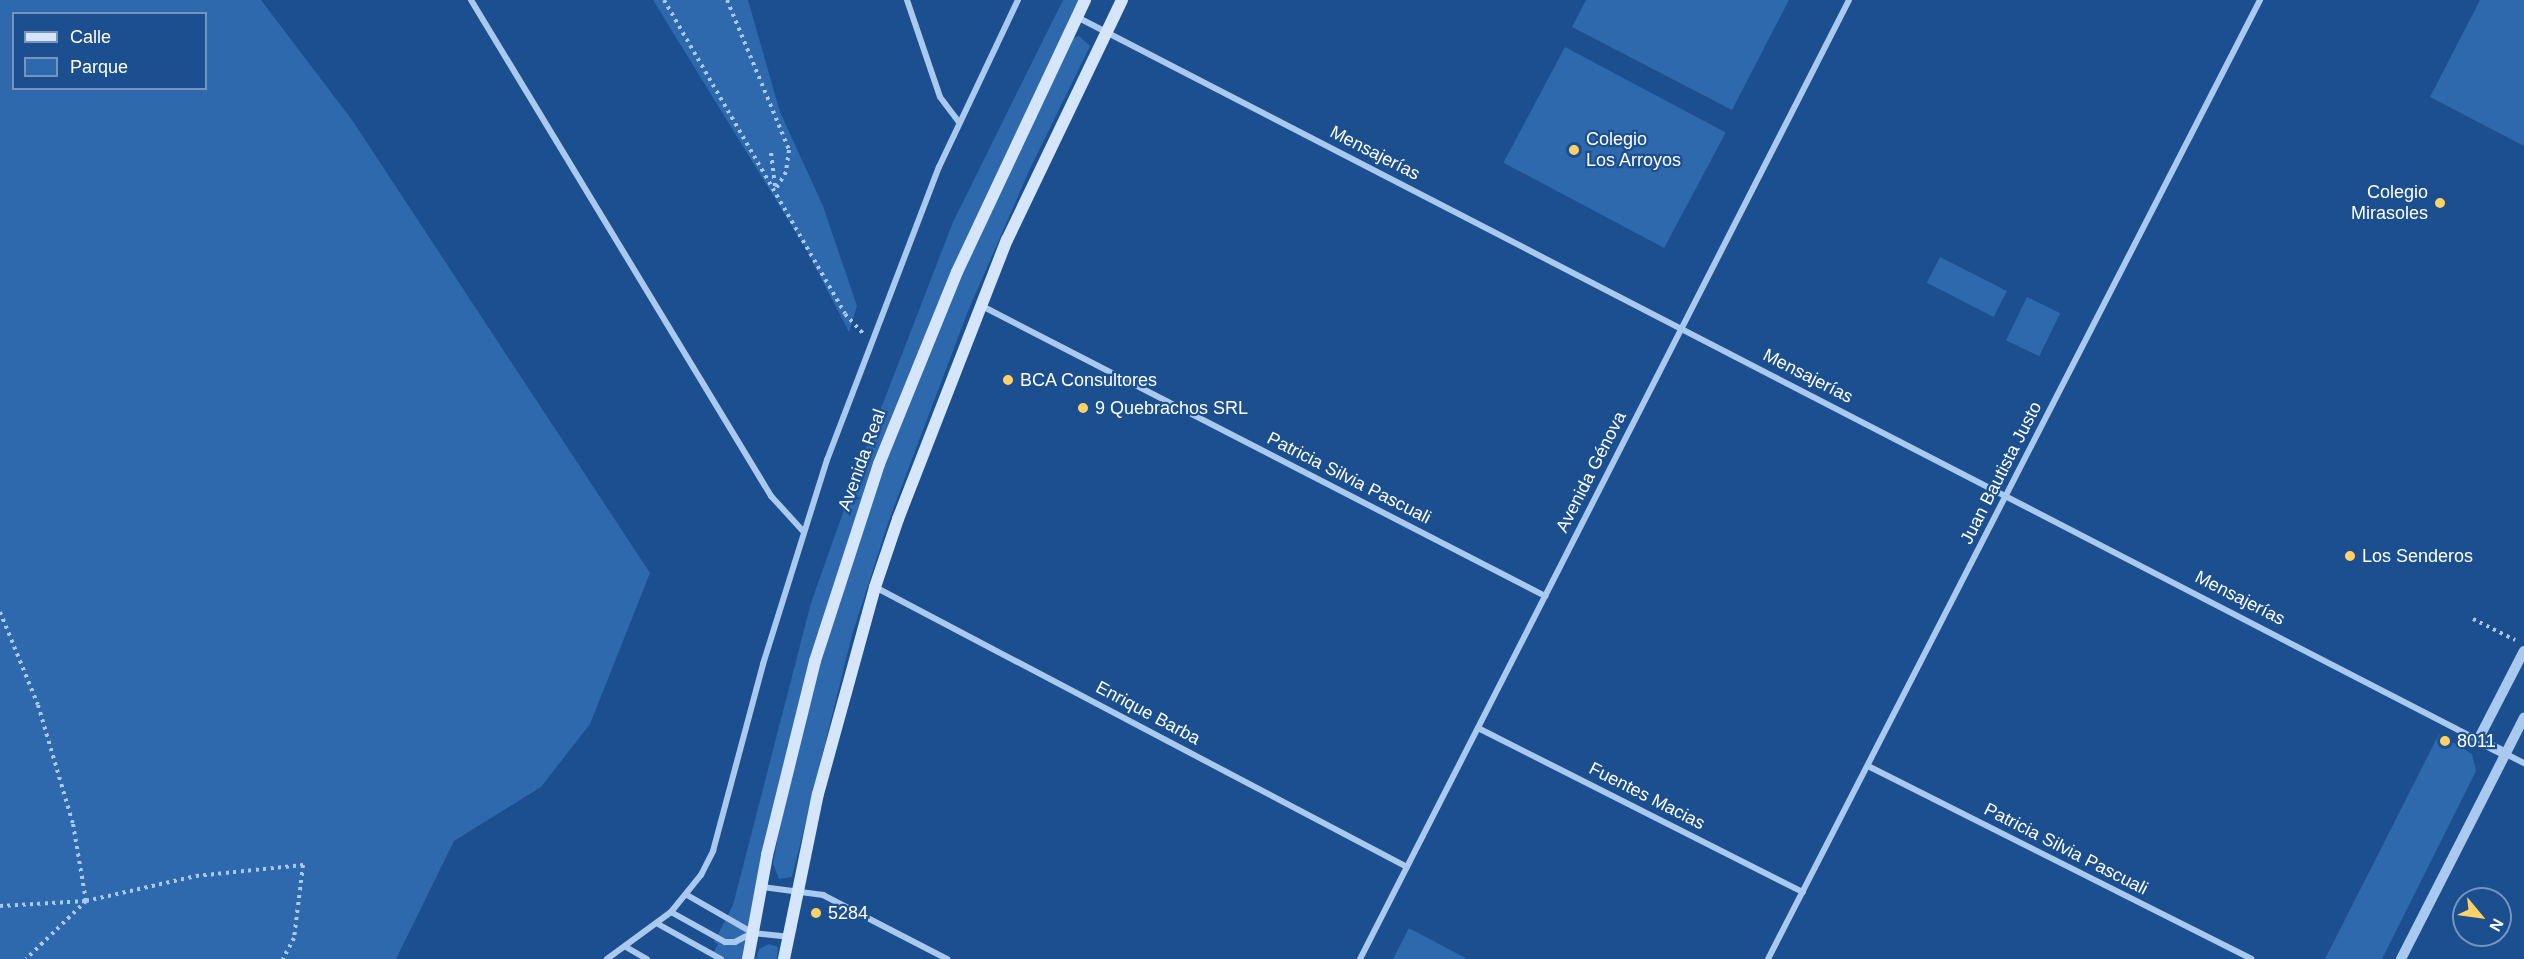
<!DOCTYPE html>
<html>
<head>
<meta charset="utf-8">
<style>
	body { margin:0 }
	#map { position:relative; width:2524px; height:959px; overflow:hidden; background:#1b4f8f; font-family:Helvetica,sans-serif }
	div>[style] { position:absolute }
	.green>* { inset:0; background:#2e69ad; transform-origin:0 0 }
	.path>* { height:4px; margin-top:-2px; transform-origin:0; background:repeating-linear-gradient(90deg,#a9c9ee 0 3px,transparent 0 7.5px) }
	.minor>* { height:6px; margin:-3px; padding:0 3px; transform-origin:3px; border-radius:3px; background:#a9c9ee }
	.tertiary>* { height:10px; margin:-5px; padding:0 5px; transform-origin:5px; border-radius:5px; background:#a9c9ee }
	.secondary>* { height:12px; margin:-6px; padding:0 6px; transform-origin:6px; border-radius:6px; background:#d6e6fa }
	.dots>* { width:16px; height:16px; translate:-50% -50%; box-sizing:border-box; border:3px solid #1b4f8f; border-radius:50% }
	span { translate:-50% -50%; white-space:nowrap; text-align:center; line-height:1.15; -webkit-text-stroke:4.5px #1b4f8f; paint-order:stroke }
	.poi-label { font-size:18px; color:#fff }
	.left { translate:0 -50%; text-align:left }
	.right { translate:-100% -50%; text-align:right }
	.street-label { font-size:18px; color:#fff }
	.legend { position:absolute; left:12px; top:12px; width:195px; height:78px; box-sizing:border-box; background:#1b4f8f; border:2px solid #7695bc; margin:0; padding:8px 10px; list-style:none; font-size:18px; color:#fff }
	.legend li { display:flex; align-items:center; gap:12px; height:30px }
	.legend b { width:30px; border:2px solid #7695bc }
	.north { position:absolute; left:2452px; top:887px; width:60px; height:60px; box-sizing:border-box; background:#1b4f8f; border:2px solid #7695bc; border-radius:50%; rotate:119deg; font-size:16px; font-weight:700; line-height:24px; text-align:center; color:#fff }
	.north::after { content:''; display:block; margin:auto; width:21px; height:27px; background:#ffd166; clip-path:polygon(50% 0,100% 100%,50% 72%,0 100%) }
</style>
</head>
<body>
<div id="map">
	<div class="green">
		<i style="clip-path:polygon(evenodd,0 0,261px 0,352px 120px,650px 573px,590px 724px,541px 787px,454px 841px,396px 959px,0 959px,0 0,14px 14px,206px 14px,206px 88px,14px 88px,14px 14px)"></i>
		<i style="clip-path:polygon(653px 0,748px 0,780px 112px,823px 206px,857px 306px,849px 332px,805px 247px)"></i>
		<i style="clip-path:polygon(1063px 0,1085px 0,919px 358px,815px 661px,748px 959px,714px 959px,711px 957px,718px 944px,714px 942px,733px 905px,811px 603px,868px 442px,953px 222px)"></i>
		<i style="clip-path:polygon(1586px 0,1789px 0,1732px 110px,1572px 27px)"></i>
		<i style="clip-path:polygon(2480px 0,2524px 0,2524px 146px,2430px 97px)"></i>
		<i style="clip-path:polygon(1079px 36px,1090px 46px,1029px 171px,968px 311px,889px 520px,852px 635px,792px 877px,779px 879px,773px 864px,783px 808px,819px 669px,851px 562px,898px 426px,944px 311px,1073px 38px)"></i>
		<i style="left:1565px;top:47px;width:182px;height:131px;rotate:28deg"></i>
		<i style="left:1940px;top:257px;width:75px;height:29px;rotate:27deg"></i>
		<i style="left:2027px;top:297px;width:37px;height:48px;rotate:26deg"></i>
		<i style="clip-path:polygon(2439px 734px,2472px 754px,2476px 771px,2382px 959px,2325px 959px)"></i>
		<i style="clip-path:polygon(1409px 928px,1454px 952px,1467px 959px,1393px 959px)"></i>
		<i style="clip-path:polygon(769px 944px,778px 947px,777px 959px,756px 959px,759px 949px)"></i>
	</div>
	<div class="path">
		<i style="left:664px;top:0;width:362px;rotate:60deg"></i>
		<i style="left:845px;top:314px;width:26px;rotate:47deg"></i>
		<i style="left:727px;top:0;width:162px;rotate:67.5deg"></i>
		<i style="left:789px;top:150px;width:22px;rotate:98deg"></i>
		<i style="left:786px;top:172px;width:21px;rotate:121deg"></i>
		<i style="left:771px;top:153px;width:33px;rotate:83deg"></i>
		<i style="left:0;top:612px;width:100px;rotate:67.8deg"></i>
		<i style="left:38px;top:705px;width:124px;rotate:73.6deg"></i>
		<i style="left:73px;top:824px;width:78px;rotate:80.4deg"></i>
		<i style="left:86px;top:901px;width:113px;rotate:-12.8deg"></i>
		<i style="left:196px;top:876px;width:108px;rotate:-5.9deg"></i>
		<i style="left:303px;top:865px;width:74px;rotate:97deg"></i>
		<i style="left:294px;top:938px;width:24px;rotate:118deg"></i>
		<i style="left:2473px;top:619px;width:47px;rotate:26.6deg"></i>
		<i style="left:0;top:906px;width:86px;rotate:-3.3deg"></i>
		<i style="left:86px;top:901px;width:83px;rotate:136deg"></i>
	</div>
	<div class="minor">
		<i style="left:471px;top:0;width:580px;rotate:58.83deg"></i>
		<i style="left:771px;top:496px;width:47px;rotate:47.6deg"></i>
		<i style="left:907px;top:0;width:102px;rotate:71.2deg"></i>
		<i style="left:940px;top:97px;width:31px;rotate:53deg"></i>
		<i style="left:1077px;top:17px;width:1577px;rotate:27.3deg"></i>
		<i style="left:980px;top:305px;width:636px;rotate:27.25deg"></i>
		<i style="left:875px;top:587px;width:601px;rotate:27.76deg"></i>
		<i style="left:1478px;top:728px;width:364px;rotate:26.8deg"></i>
		<i style="left:2506px;top:754px;width:20px;rotate:27deg"></i>
		<i style="left:1868px;top:766px;width:429px;rotate:26.7deg"></i>
		<i style="left:762px;top:887px;width:62px;rotate:7.5deg"></i>
		<i style="left:823px;top:895px;width:140px;rotate:27.3deg"></i>
		<i style="left:687px;top:895px;width:76px;rotate:29.9deg"></i>
		<i style="left:753px;top:933px;width:36px;rotate:6deg"></i>
		<i style="left:671px;top:912px;width:62px;rotate:29.1deg"></i>
		<i style="left:725px;top:942px;width:10px"></i>
		<i style="left:735px;top:942px;width:19px;rotate:-28deg"></i>
		<i style="left:658px;top:924px;width:72px;rotate:29.1deg"></i>
		<i style="left:626px;top:947px;width:24px;rotate:30deg"></i>
		<i style="left:607px;top:959px;width:79px;rotate:-36.3deg"></i>
		<i style="left:671px;top:912px;width:48px;rotate:-51deg"></i>
		<i style="left:701px;top:875px;width:27px;rotate:-63deg"></i>
		<i style="left:713px;top:851px;width:194px;rotate:-75deg"></i>
		<i style="left:763px;top:664px;width:214px;rotate:-72.6deg"></i>
		<i style="left:827px;top:460px;width:314px;rotate:-69.1deg"></i>
		<i style="left:939px;top:167px;width:185px;rotate:-64.7deg"></i>
		<i style="left:1360px;top:959px;width:1076px;rotate:-62.98deg"></i>
		<i style="left:1768px;top:959px;width:1078px;rotate:-62.84deg"></i>
	</div>
	<div class="tertiary">
		<i style="left:2506px;top:754px;width:31px;rotate:-153deg"></i>
		<i style="left:2478px;top:740px;width:100px;rotate:-62.7deg"></i>
		<i style="left:2401px;top:959px;width:271px;rotate:-63deg"></i>
	</div>
	<div class="secondary">
		<i style="left:748px;top:959px;width:106px;rotate:-79.6deg"></i>
		<i style="left:767px;top:855px;width:200px;rotate:-76.1deg"></i>
		<i style="left:815px;top:661px;width:207px;rotate:-72deg"></i>
		<i style="left:879px;top:464px;width:207px;rotate:-67.9deg"></i>
		<i style="left:957px;top:272px;width:301px;rotate:-64.8deg"></i>
		<i style="left:784px;top:959px;width:168px;rotate:-78.4deg"></i>
		<i style="left:818px;top:794px;width:215px;rotate:-74.6deg"></i>
		<i style="left:875px;top:587px;width:72px;rotate:-71.3deg"></i>
		<i style="left:898px;top:519px;width:300px;rotate:-68.7deg"></i>
		<i style="left:1007px;top:240px;width:266px;rotate:-64.4deg"></i>
	</div>
	<div class="dots">
		<i style="left:1574px;top:150px;background:#ffd166"></i>
		<i style="left:2440px;top:203px;background:#ffd166"></i>
		<i style="left:1008px;top:380px;background:#ffd166"></i>
		<i style="left:1083px;top:408px;background:#ffd166"></i>
		<i style="left:2350px;top:556px;background:#ffd166"></i>
		<i style="left:2445px;top:741px;background:#ffd166"></i>
		<i style="left:816px;top:913px;background:#ffd166"></i>
	</div>
	<div class="poi-label">
		<span class="left" style="left:1586px;top:150px">Colegio<br>Los Arroyos</span>
		<span class="right" style="left:2428px;top:203px">Colegio<br>Mirasoles</span>
		<span class="left" style="left:1020px;top:380px">BCA Consultores</span>
		<span class="left" style="left:1095px;top:408px">9 Quebrachos SRL</span>
		<span class="left" style="left:2362px;top:556px">Los Senderos</span>
		<span class="left" style="left:2457px;top:741px">8011</span>
		<span class="left" style="left:828px;top:913px">5284</span>
	</div>
	<div class="street-label">
		<span style="left:1375px;top:153px;rotate:27deg">Mensajerías</span>
		<span style="left:1808px;top:376px;rotate:27deg">Mensajerías</span>
		<span style="left:862px;top:460px;rotate:-70deg">Avenida Real</span>
		<span style="left:1591px;top:472px;rotate:-63deg">Avenida Génova</span>
		<span style="left:2001px;top:473px;rotate:-63deg">Juan Bautista Justo</span>
		<span style="left:1349px;top:478px;rotate:27deg">Patricia Silvia Pascuali</span>
		<span style="left:2240px;top:598px;rotate:27deg">Mensajerías</span>
		<span style="left:1148px;top:713px;rotate:28deg">Enrique Barba</span>
		<span style="left:1647px;top:796px;rotate:27deg">Fuentes Macias</span>
		<span style="left:2066px;top:849px;rotate:27deg">Patricia Silvia Pascuali</span>
	</div>
	<ul class="legend">
	<li><b style="height:8px;background:#d6e6fa"></b>Calle</li>
	<li><b style="height:16px;background:#2e69ad"></b>Parque</li>
	</ul>
	<div class="north">N</div>
</div>
</body>
</html>
